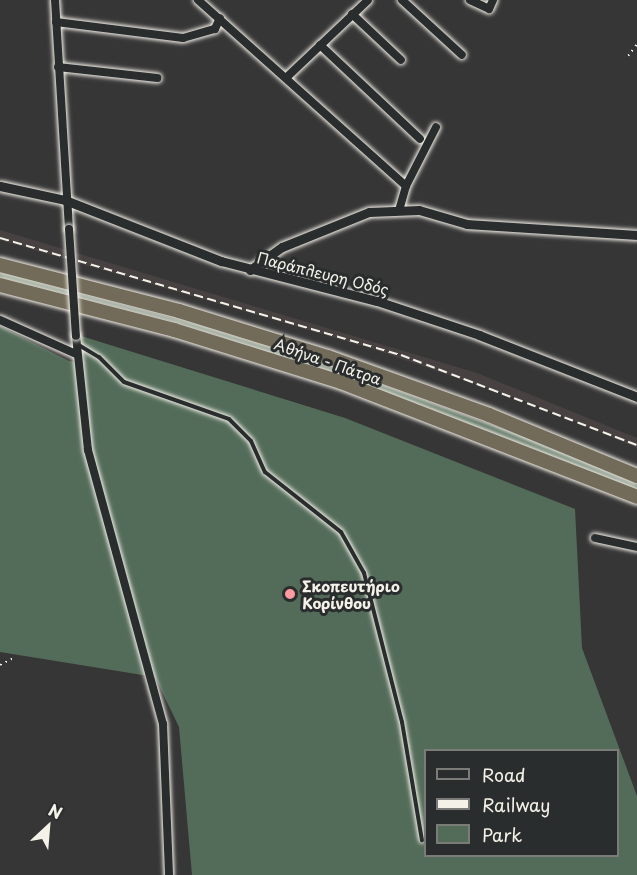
<!DOCTYPE html>
<html>
<head>
<meta charset="utf-8">
<style>
	body { margin:0 }
	#map { position:relative; width:637px; height:875px; overflow:hidden; background:#373637; font-family:"Playpen Sans",sans-serif }
	div>[style] { position:absolute }
	.built>* { inset:0; background:#474141 }
	.green>* { inset:0; background:#536c5a }
	.path>* { height:1.5px; margin-top:-0.75px; transform-origin:0; background:repeating-linear-gradient(90deg,#f4f1e8 0 1.5px,transparent 0 6px) }
	.roads { filter:drop-shadow(0 0 2px #f4f1e8) drop-shadow(0 0 2px #f4f1e8) }
	.service>* { height:4px; margin:-2px; padding:0 2px; transform-origin:2px; border-radius:2px; background:#2a2d2e }
	.minor>* { height:8px; margin:-4px; padding:0 4px; transform-origin:4px; border-radius:4px; background:#2a2d2e }
	.tertiary>* { height:9px; margin:-4.5px; padding:0 4.5px; transform-origin:4.5px; border-radius:4.5px; background:#2a2d2e }
	.motorway>* { height:14px; margin:-7px; padding:0 7px; transform-origin:7px; border-radius:7px; background:#736b5a }
	.rail>* { height:2px; margin-top:-1px; transform-origin:0; background:repeating-linear-gradient(90deg,#f4f1e8 0 9px,transparent 0 13.5px) }
	.bridges { filter:drop-shadow(0 0 2px #f4f1e8) drop-shadow(0 0 2px #f4f1e8) }
	.minor-bridge>* { height:8px; margin:-4px; padding:0 4px; transform-origin:4px; border-radius:4px; background:#2a2d2e }
	.dots>* { width:16px; height:16px; translate:-50% -50%; box-sizing:border-box; border:3px solid #2a2d2e; border-radius:50% }
	span { translate:-50% -50%; white-space:nowrap; text-align:center; line-height:1.15; -webkit-text-stroke:6px #2a2d2e; paint-order:stroke }
	.street-label { font-size:15px; color:#f4f1e8 }
	.poi-label { font-size:15px; color:#f4f1e8; font-weight:700 }
	.left { translate:0 -50%; text-align:left }
	.legend { position:absolute; left:424px; top:749px; width:195px; height:108px; box-sizing:border-box; background:#2a2d2e; border:2px solid #7b7b78; margin:0; padding:8px 10px; list-style:none; font-size:18px; color:#f4f1e8 }
	.legend li { display:flex; align-items:center; gap:12px; height:30px }
	.legend b { width:30px; border:2px solid #7b7b78 }
	.north { position:absolute; left:18px; top:797px; width:60px; height:60px; -webkit-text-stroke:4px #2a2d2e; paint-order:stroke; rotate:26deg; font-size:16px; font-weight:700; line-height:24px; text-align:center; color:#f4f1e8 }
	.north::after { content:''; display:block; margin:auto; width:21px; height:27px; background:#f4f1e8; clip-path:polygon(50% 0,100% 100%,50% 72%,0 100%) }
</style>
</head>
<body>
<div id="map">
	<div class="built">
		<i style="clip-path:polygon(0 230px,477px 373px,637px 438px,637px 448px,536px 405px,370px 348px,0 240px)"></i>
	</div>
	<div class="green">
		<i style="clip-path:polygon(0 273px,195px 324px,344px 371px,524px 437px,637px 484px,637px 489px,342px 375px,176px 322px,0 277px)"></i>
		<i style="clip-path:polygon(evenodd,0 326px,69px 361px,83px 364px,81px 336px,345px 418px,575px 509px,582px 648px,637px 796px,637px 875px,192px 875px,179px 727px,155px 677px,0 652px,0 326px,426px 750px,618px 750px,618px 856px,426px 856px,426px 750px)"></i>
	</div>
	<div class="path">
		<i style="left:628px;top:56px;width:15px;rotate:-53deg"></i>
		<i style="left:0;top:665px;width:16px;rotate:-27deg"></i>
	</div>
	<div class="roads">
		<div class="service">
			<i style="left:77px;top:344px;width:26px;rotate:31deg"></i>
			<i style="left:99px;top:357px;width:35px;rotate:45deg"></i>
			<i style="left:124px;top:382px;width:111px;rotate:19.4deg"></i>
			<i style="left:229px;top:419px;width:31px;rotate:45deg"></i>
			<i style="left:251px;top:441px;width:34px;rotate:66deg"></i>
			<i style="left:265px;top:472px;width:97px;rotate:38.3deg"></i>
			<i style="left:341px;top:532px;width:47px;rotate:60.7deg"></i>
			<i style="left:364px;top:573px;width:154px;rotate:75.7deg"></i>
			<i style="left:402px;top:722px;width:120px;rotate:80.4deg"></i>
		</div>
		<div class="minor">
			<i style="left:55px;top:0;width:229px;rotate:86.5deg"></i>
			<i style="left:198px;top:0;width:279px;rotate:41.8deg"></i>
			<i style="left:406px;top:186px;width:25px;rotate:106deg"></i>
			<i style="left:402px;top:0;width:81px;rotate:42.5deg"></i>
			<i style="left:470px;top:0;width:21px;rotate:25deg"></i>
			<i style="left:489px;top:9px;width:10px;rotate:-66deg"></i>
			<i style="left:352px;top:14px;width:67px;rotate:43.2deg"></i>
			<i style="left:56px;top:22px;width:128px;rotate:7.2deg"></i>
			<i style="left:183px;top:38px;width:33px;rotate:-16deg"></i>
			<i style="left:215px;top:29px;width:12px;rotate:-66deg"></i>
			<i style="left:320px;top:45px;width:137px;rotate:43.2deg"></i>
			<i style="left:58px;top:67px;width:100px;rotate:6.3deg"></i>
			<i style="left:288px;top:76px;width:110px;rotate:-43.5deg"></i>
			<i style="left:406px;top:186px;width:66px;rotate:-63deg"></i>
			<i style="left:0;top:320px;width:83px;rotate:24.1deg"></i>
			<i style="left:76px;top:336px;width:115px;rotate:84deg"></i>
			<i style="left:88px;top:450px;width:284px;rotate:74.7deg"></i>
			<i style="left:163px;top:724px;width:151px;rotate:87.7deg"></i>
			<i style="left:595px;top:538px;width:43px;rotate:12.1deg"></i>
		</div>
		<div class="tertiary">
			<i style="left:0;top:186px;width:66px;rotate:12.2deg"></i>
			<i style="left:65px;top:200px;width:168px;rotate:21.4deg"></i>
			<i style="left:221px;top:261px;width:161px;rotate:14.4deg"></i>
			<i style="left:377px;top:301px;width:108px;rotate:18.4deg"></i>
			<i style="left:479px;top:335px;width:170px;rotate:21.4deg"></i>
			<i style="left:250px;top:270px;width:39px;rotate:-36deg"></i>
			<i style="left:282px;top:247px;width:94px;rotate:-21.9deg"></i>
			<i style="left:369px;top:212px;width:50px;rotate:-2.3deg"></i>
			<i style="left:419px;top:210px;width:50px;rotate:16.3deg"></i>
			<i style="left:467px;top:224px;width:170px;rotate:3.7deg"></i>
		</div>
		<div class="motorway">
			<i style="left:0;top:265px;width:185px;rotate:14.4deg"></i>
			<i style="left:179px;top:311px;width:156px;rotate:17.2deg"></i>
			<i style="left:328px;top:357px;width:171px;rotate:19.8deg"></i>
			<i style="left:489px;top:415px;width:160px;rotate:22.4deg"></i>
			<i style="left:0;top:285px;width:180px;rotate:14.5deg"></i>
			<i style="left:174px;top:330px;width:175px;rotate:17.3deg"></i>
			<i style="left:341px;top:382px;width:318px;rotate:21.2deg"></i>
		</div>
	</div>
	<div class="rail">
		<i style="left:0;top:238px;width:418px;rotate:16.3deg"></i>
		<i style="left:401px;top:355px;width:253px;rotate:20.9deg"></i>
	</div>
	<div class="bridges">
		<div class="minor-bridge">
			<i style="left:69px;top:229px;width:107px;rotate:86.3deg"></i>
		</div>
	</div>
	<div class="dots">
		<i style="left:290px;top:594px;background:#ff9aa2"></i>
	</div>
	<div class="street-label">
		<span style="left:323px;top:273px;rotate:14deg">Παράπλευρη Οδός</span>
		<span style="left:328px;top:361px;rotate:19deg">Αθήνα - Πάτρα</span>
	</div>
	<div class="poi-label">
		<span class="left" style="left:302px;top:594px">Σκοπευτήριο<br>Κορίνθου</span>
	</div>
	<ul class="legend">
	<li><b style="height:8px;background:#2a2d2e"></b>Road</li>
	<li><b style="height:8px;background:#f4f1e8"></b>Railway</li>
	<li><b style="height:16px;background:#536c5a"></b>Park</li>
	</ul>
	<div class="north">N</div>
</div>
</body>
</html>
